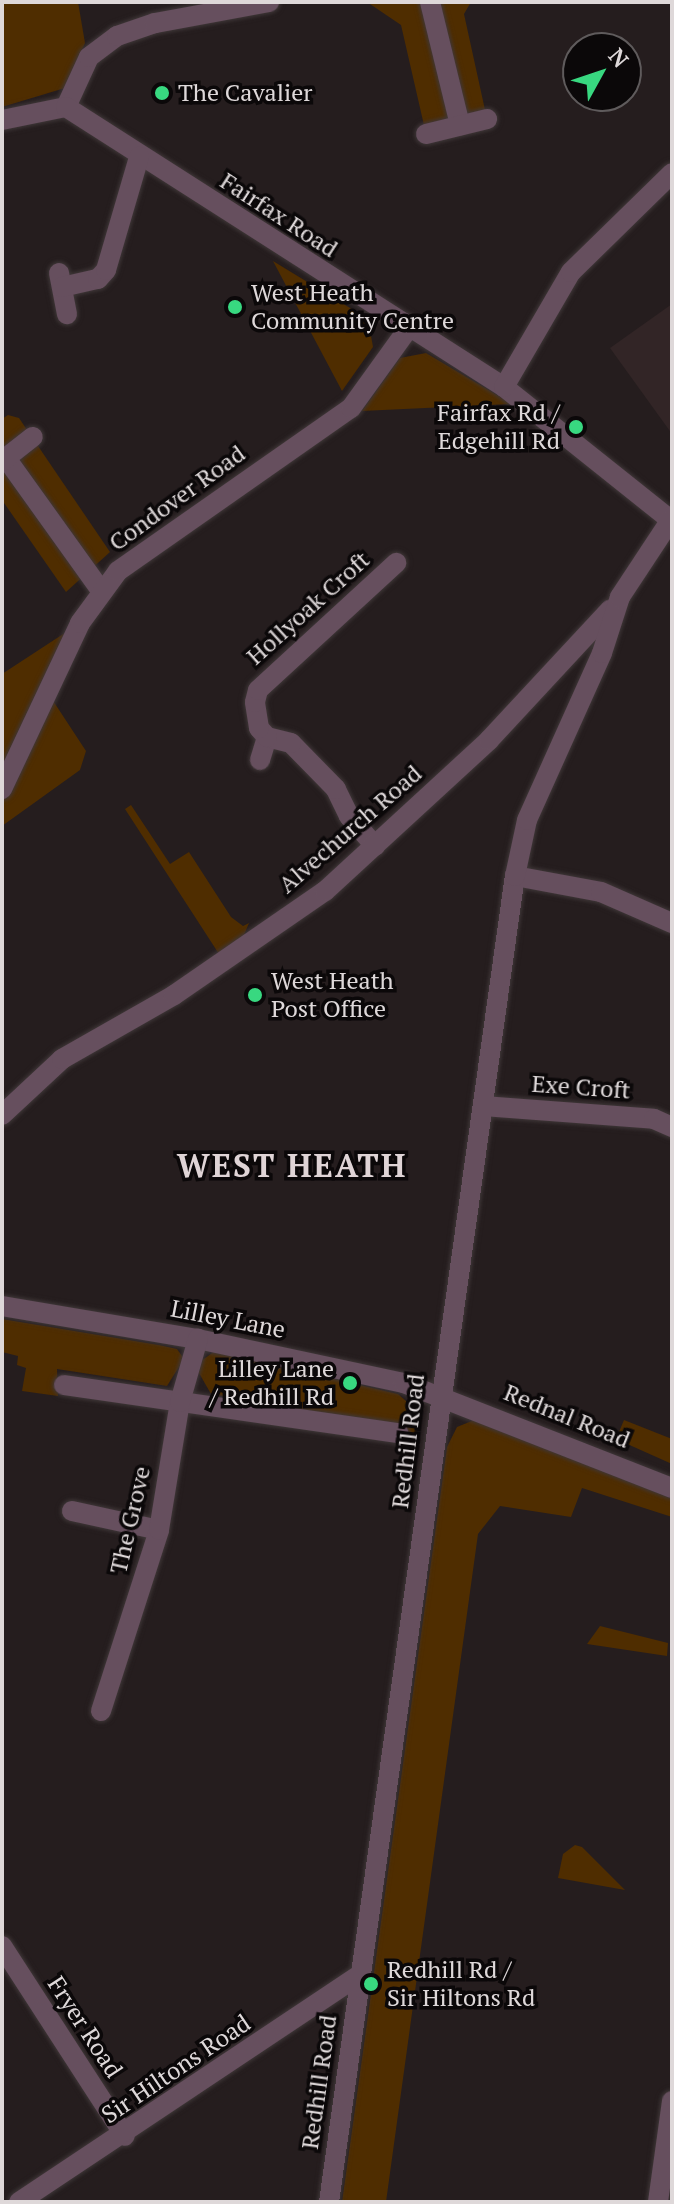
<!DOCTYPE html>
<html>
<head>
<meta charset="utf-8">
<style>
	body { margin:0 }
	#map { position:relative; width:674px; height:2204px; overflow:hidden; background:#251d1e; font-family:"PT Serif",serif }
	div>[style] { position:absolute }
	.built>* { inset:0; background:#322526 }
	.green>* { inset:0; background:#4f2d00 }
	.roads { filter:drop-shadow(0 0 2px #3f3738) drop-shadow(0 0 2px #3f3738) }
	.minor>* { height:20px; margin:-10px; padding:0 10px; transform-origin:10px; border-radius:10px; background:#664f5e }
	.dots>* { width:22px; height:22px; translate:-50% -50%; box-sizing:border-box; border:4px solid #0b0809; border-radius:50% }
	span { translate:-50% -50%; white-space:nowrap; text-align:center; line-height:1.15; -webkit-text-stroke:7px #0b0809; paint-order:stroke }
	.poi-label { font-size:24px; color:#ded8d9 }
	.left { translate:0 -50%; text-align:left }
	.right { translate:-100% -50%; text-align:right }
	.street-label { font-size:24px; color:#ded8d9 }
	.district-label { font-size:32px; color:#dfd4d6; font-weight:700; letter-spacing:2px }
	.frame { position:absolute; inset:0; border:4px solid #ded8d9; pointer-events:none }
	.north { position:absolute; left:562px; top:32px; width:80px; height:80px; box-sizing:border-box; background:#0b0809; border:2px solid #5f5b5c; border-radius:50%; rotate:50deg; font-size:22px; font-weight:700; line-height:32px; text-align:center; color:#ded8d9 }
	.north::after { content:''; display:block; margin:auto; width:28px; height:36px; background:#38d880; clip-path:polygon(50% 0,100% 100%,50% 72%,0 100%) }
</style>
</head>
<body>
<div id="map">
	<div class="built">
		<i style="clip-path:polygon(672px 304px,672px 434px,610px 348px)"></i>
	</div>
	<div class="green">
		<i style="clip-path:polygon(2px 2px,78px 2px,85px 43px,65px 88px,2px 107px)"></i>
		<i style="clip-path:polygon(367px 2px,471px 2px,464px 14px,487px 119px,426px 134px,401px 25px)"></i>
		<i style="clip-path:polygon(273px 261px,368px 319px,373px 347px,342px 391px)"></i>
		<i style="clip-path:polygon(426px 353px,512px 404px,362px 411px,400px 358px)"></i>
		<i style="clip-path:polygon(8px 415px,19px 418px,110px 552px,66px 592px,2px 500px,2px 419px)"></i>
		<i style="clip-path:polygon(80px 623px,46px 690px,86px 751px,80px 770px,2px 826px,2px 674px)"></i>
		<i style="clip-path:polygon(131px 805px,170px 864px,189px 852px,231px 917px,243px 926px,249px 923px,244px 935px,219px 954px,125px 809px)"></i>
		<i style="clip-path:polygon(2px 1319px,159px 1345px,177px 1349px,184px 1359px,167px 1386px,57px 1369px,58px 1396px,22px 1391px,26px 1368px,17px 1365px,18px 1356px,2px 1352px)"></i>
		<i style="clip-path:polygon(215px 1351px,398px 1394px,415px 1409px,417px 1447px,398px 1444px,402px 1426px,211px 1394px,199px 1373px,201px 1361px)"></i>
		<i style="clip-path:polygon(479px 1418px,672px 1499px,672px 1517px,582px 1488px,571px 1517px,500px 1506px,478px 1534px,386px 2202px,342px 2202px,447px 1447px,457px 1427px)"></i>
		<i style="clip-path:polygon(624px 1420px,672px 1439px,672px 1464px,616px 1439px)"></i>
		<i style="clip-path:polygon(600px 1626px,668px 1643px,667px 1656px,587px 1644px)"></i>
		<i style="clip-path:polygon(575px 1845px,582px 1847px,625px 1890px,558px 1878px,563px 1854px)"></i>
	</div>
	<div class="roads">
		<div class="minor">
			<i style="left:430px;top:2px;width:127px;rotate:76.3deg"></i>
			<i style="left:66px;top:107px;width:55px;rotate:-65.3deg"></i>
			<i style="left:89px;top:57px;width:35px;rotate:-37deg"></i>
			<i style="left:117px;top:36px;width:40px;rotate:-18.9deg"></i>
			<i style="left:155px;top:23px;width:116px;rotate:-10.4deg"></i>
			<i style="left:2px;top:120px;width:65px;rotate:-11.5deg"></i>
			<i style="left:66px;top:107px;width:520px;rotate:32.59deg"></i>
			<i style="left:504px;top:387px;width:215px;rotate:38.6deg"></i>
			<i style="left:426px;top:134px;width:63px;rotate:-13.8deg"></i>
			<i style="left:59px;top:273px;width:42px;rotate:79deg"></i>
			<i style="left:62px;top:287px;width:37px;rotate:-13deg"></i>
			<i style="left:98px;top:279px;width:12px;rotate:-48deg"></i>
			<i style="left:106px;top:270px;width:118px;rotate:-73.7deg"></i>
			<i style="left:504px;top:387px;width:133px;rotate:-59.8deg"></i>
			<i style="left:571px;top:272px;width:141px;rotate:-44.4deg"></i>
			<i style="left:6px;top:458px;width:165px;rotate:54.4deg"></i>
			<i style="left:2px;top:461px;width:39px;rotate:-38deg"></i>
			<i style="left:260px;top:760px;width:24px;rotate:-73deg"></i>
			<i style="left:2px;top:789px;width:183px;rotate:-64.8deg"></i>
			<i style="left:80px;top:623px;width:64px;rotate:-53.8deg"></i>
			<i style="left:118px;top:571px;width:284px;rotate:-35deg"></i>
			<i style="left:351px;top:408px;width:97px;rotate:-54.2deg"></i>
			<i style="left:375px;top:846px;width:40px;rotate:-131deg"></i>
			<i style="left:349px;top:816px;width:30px;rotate:-116deg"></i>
			<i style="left:336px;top:789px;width:64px;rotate:-134.4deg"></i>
			<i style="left:291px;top:743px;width:25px;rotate:-166deg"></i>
			<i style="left:267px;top:737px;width:12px;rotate:-132deg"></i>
			<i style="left:259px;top:728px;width:26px;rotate:-99deg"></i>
			<i style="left:255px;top:702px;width:12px;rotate:-76deg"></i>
			<i style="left:258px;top:690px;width:188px;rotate:-42.6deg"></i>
			<i style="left:515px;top:876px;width:87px;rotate:10.5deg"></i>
			<i style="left:601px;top:892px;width:77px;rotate:23.6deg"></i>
			<i style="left:483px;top:1106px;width:171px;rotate:4.3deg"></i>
			<i style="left:654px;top:1119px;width:20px;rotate:24deg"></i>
			<i style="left:2px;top:1115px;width:82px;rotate:-43deg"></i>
			<i style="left:62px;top:1059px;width:129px;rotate:-29.7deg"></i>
			<i style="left:174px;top:995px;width:183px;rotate:-34.6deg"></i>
			<i style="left:325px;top:891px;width:223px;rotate:-42.6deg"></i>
			<i style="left:489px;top:740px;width:178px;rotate:-47.1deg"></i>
			<i style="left:2px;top:1306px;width:199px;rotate:9.6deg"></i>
			<i style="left:198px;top:1339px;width:211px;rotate:12.1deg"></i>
			<i style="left:404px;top:1383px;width:288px;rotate:21.4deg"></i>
			<i style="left:64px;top:1385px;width:338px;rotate:8.2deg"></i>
			<i style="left:72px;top:1511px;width:89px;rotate:12.3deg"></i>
			<i style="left:101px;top:1711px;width:190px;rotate:-72.2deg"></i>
			<i style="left:159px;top:1530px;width:130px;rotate:-80.7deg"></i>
			<i style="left:180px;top:1402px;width:66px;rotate:-74.1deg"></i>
			<i style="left:2px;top:1946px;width:226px;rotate:57.1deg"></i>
			<i style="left:19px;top:2202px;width:410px;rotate:-33.7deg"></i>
			<i style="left:329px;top:2202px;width:1339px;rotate:-82.02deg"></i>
			<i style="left:515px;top:876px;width:57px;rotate:-77.9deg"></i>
			<i style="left:527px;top:820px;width:183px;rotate:-65.8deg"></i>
			<i style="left:602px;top:653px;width:59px;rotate:-72.2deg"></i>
			<i style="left:620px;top:597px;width:95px;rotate:-56.6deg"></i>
			<i style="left:658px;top:2202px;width:102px;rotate:-82.1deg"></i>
		</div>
	</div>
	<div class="dots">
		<i style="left:162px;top:93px;background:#38d880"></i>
		<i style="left:235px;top:307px;background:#38d880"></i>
		<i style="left:576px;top:427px;background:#38d880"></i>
		<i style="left:255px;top:995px;background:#38d880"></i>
		<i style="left:350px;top:1383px;background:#38d880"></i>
		<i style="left:371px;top:1984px;background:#38d880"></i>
	</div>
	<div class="poi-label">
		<span class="left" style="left:178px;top:93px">The Cavalier</span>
		<span class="left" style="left:251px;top:307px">West Heath<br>Community Centre</span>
		<span class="right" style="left:560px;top:427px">Fairfax Rd /<br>Edgehill Rd</span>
		<span class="left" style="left:271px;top:995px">West Heath<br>Post Office</span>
		<span class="right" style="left:334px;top:1383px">Lilley Lane<br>/ Redhill Rd</span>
		<span class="left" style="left:387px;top:1984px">Redhill Rd /<br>Sir Hiltons Rd</span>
	</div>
	<div class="street-label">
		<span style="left:279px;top:215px;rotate:33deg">Fairfax Road</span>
		<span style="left:177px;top:498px;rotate:-36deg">Condover Road</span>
		<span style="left:308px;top:608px;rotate:-42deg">Hollyoak Croft</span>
		<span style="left:350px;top:829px;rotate:-41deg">Alvechurch Road</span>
		<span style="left:581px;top:1087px;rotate:4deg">Exe Croft</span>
		<span style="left:228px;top:1319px;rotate:11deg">Lilley Lane</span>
		<span style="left:567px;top:1416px;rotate:22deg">Rednal Road</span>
		<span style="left:408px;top:1441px;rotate:-83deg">Redhill Road</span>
		<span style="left:130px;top:1520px;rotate:-77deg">The Grove</span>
		<span style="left:85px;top:2027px;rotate:57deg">Fryer Road</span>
		<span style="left:176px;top:2069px;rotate:-34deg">Sir Hiltons Road</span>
		<span style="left:319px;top:2082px;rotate:-82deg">Redhill Road</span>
	</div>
	<div class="district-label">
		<span style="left:292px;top:1165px">WEST HEATH</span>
	</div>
	<div class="frame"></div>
	<div class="north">N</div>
</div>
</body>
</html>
